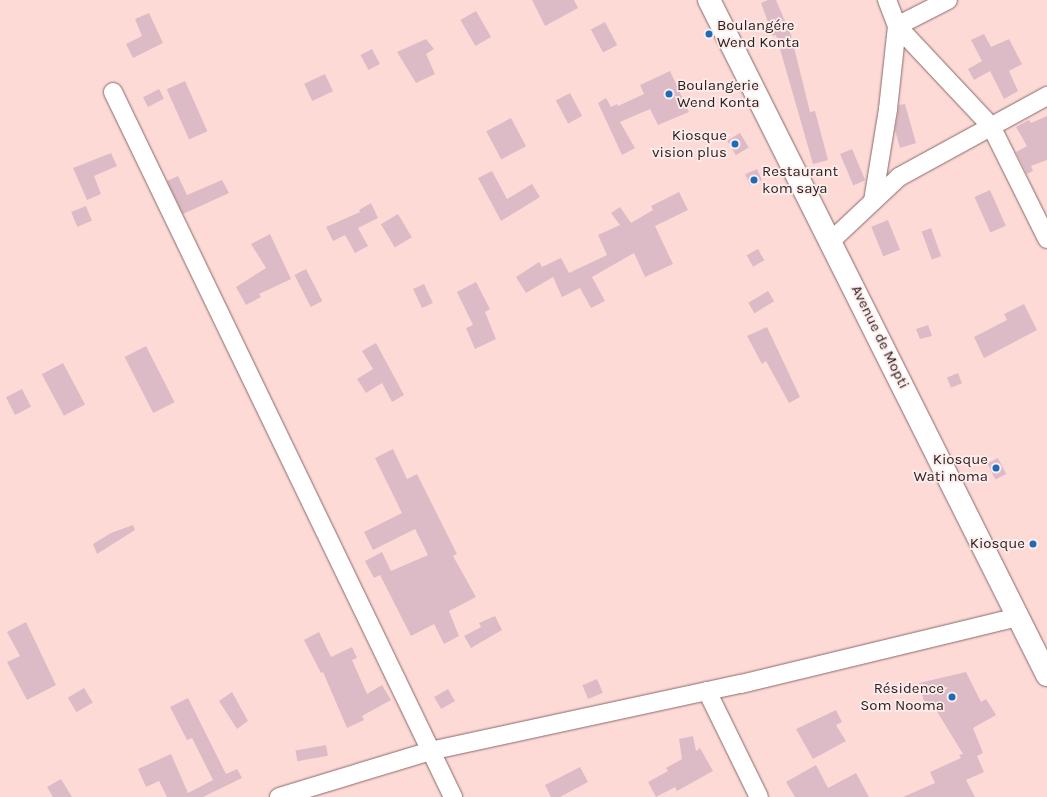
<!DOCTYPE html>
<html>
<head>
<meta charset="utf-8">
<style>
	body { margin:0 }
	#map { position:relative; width:1047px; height:797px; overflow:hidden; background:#fedad7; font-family:Karla,sans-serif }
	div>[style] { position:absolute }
	.building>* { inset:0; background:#dcbbc6; transform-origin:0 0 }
	.roads { filter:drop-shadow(0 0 1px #896968) drop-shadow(0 0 1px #896968) }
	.minor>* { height:18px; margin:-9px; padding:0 9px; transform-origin:9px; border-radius:9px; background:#fff }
	.major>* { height:22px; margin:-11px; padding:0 11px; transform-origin:11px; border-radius:11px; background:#fff }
	.dots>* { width:11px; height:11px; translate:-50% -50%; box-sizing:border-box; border:2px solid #fcedec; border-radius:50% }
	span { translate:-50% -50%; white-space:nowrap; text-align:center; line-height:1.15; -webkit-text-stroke:3.5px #fcedec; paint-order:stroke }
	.poi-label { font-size:15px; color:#2b1e1d }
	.left { translate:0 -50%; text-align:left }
	.right { translate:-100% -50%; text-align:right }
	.street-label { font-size:15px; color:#2b1e1d }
</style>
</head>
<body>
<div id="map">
	<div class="building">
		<i style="clip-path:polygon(532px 0,574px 0,578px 8px,545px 26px)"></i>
		<i style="clip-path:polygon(768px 0,776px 0,791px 35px,810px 112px,815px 111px,828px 160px,813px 164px,776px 35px,773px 36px,761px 3px)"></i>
		<i style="left:476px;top:11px;width:30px;height:18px;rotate:60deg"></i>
		<i style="clip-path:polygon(149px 13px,163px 43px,133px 58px,126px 44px,142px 36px,135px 19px)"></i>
		<i style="left:605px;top:22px;width:26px;height:16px;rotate:62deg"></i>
		<i style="clip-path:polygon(984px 34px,991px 47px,1009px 39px,1022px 64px,1009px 71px,1018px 91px,1004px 99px,990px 71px,974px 80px,968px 69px,982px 61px,971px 40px)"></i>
		<i style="clip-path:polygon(426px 39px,434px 49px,426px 54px,435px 74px,416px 83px,397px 52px)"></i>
		<i style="left:372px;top:49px;width:17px;height:13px;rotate:62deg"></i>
		<i style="clip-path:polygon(670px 71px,689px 112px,658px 125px,650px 109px,620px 122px,635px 148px,622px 155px,598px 103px,606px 98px,611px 107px,617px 104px,618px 106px,644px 94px,640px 85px)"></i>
		<i style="left:325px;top:74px;width:19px;height:23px;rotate:65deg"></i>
		<i style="left:185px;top:81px;width:55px;height:20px;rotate:66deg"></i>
		<i style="left:159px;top:89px;width:11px;height:18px;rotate:63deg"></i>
		<i style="left:570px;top:93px;width:26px;height:16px;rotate:62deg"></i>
		<i style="clip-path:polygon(905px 104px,916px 143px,900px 148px,895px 130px,899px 105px)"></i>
		<i style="clip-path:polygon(1047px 116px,1047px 160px,1031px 166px,1033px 171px,1027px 174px,1016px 152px,1027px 146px,1016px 127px,1029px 120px,1031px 123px)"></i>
		<i style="left:511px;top:118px;width:32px;height:28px;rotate:62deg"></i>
		<i style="left:740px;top:133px;width:17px;height:15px;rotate:59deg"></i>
		<i style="left:852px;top:149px;width:34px;height:13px;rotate:67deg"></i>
		<i style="clip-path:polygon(111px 153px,117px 166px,94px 176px,101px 194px,87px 200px,73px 168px)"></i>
		<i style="left:757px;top:169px;width:12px;height:13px;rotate:66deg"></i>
		<i style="clip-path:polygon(492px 171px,507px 199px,532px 184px,540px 197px,501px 221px,478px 178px)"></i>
		<i style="clip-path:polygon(178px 176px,187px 195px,222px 180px,229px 193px,183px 214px,167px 181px)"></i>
		<i style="left:990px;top:190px;width:39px;height:17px;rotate:66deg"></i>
		<i style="clip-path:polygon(679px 192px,688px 210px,655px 226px,673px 264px,645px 277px,634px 253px,592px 277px,605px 301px,591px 308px,580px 288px,562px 297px,553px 277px,526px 293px,516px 277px,539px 262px,542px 267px,561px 258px,569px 273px,607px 255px,598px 235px,620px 225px,611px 213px,620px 207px,631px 223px,653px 210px,651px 206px)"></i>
		<i style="clip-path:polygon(371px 203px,378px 218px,358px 228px,368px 246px,355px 253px,345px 235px,333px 241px,326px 227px,360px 212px,359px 210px)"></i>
		<i style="left:86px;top:206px;width:16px;height:16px;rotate:68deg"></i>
		<i style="left:398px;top:214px;width:27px;height:20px;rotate:59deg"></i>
		<i style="left:888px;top:220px;width:32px;height:18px;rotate:68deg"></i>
		<i style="left:931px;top:228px;width:30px;height:10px;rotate:70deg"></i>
		<i style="clip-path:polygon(270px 234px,291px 279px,259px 294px,261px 297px,246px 305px,236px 287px,266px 268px,251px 244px)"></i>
		<i style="left:758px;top:249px;width:13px;height:13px;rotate:61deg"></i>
		<i style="left:306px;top:269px;width:36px;height:13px;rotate:63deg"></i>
		<i style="clip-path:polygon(476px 282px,490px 309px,485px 312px,496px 339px,475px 349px,466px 328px,473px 325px,457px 292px)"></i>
		<i style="left:424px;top:284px;width:21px;height:12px;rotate:65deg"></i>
		<i style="left:768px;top:291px;width:12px;height:23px;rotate:59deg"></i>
		<i style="clip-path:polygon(1024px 304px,1037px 330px,984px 358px,974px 337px,1007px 320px,1004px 314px)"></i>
		<i style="clip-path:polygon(928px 325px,932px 336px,920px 339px,916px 329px)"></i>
		<i style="clip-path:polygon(767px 327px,800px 397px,789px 403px,766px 361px,762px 364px,747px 336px)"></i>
		<i style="clip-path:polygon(376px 343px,404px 395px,392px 402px,382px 383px,366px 393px,357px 379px,373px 369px,362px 351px)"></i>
		<i style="left:146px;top:346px;width:63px;height:24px;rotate:63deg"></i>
		<i style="left:63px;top:363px;width:47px;height:24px;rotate:62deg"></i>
		<i style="left:958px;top:373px;width:11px;height:12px;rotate:68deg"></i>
		<i style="left:22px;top:389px;width:20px;height:18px;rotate:63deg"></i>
		<i style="clip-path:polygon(393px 449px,407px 479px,417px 474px,457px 554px,453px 556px,476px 597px,449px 611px,459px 636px,444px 644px,434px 624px,411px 636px,380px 575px,374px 578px,365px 561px,382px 552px,391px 571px,428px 555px,415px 529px,373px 550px,364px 532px,402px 513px,375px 458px)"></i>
		<i style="left:998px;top:458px;width:18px;height:12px;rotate:63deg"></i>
		<i style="clip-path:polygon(133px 525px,135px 530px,97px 554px,93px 544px,111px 533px)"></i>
		<i style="clip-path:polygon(495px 616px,502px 630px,471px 648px,464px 636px,481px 627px,479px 623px)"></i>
		<i style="clip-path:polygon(26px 622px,56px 685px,27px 700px,7px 662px,20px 656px,7px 632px)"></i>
		<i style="clip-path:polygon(319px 632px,331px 657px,352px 647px,357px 658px,352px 660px,367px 694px,382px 685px,391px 700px,362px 716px,364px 720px,347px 728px,323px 672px,321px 673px,304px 640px)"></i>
		<i style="clip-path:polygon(966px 672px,981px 702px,986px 699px,996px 715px,973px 728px,983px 753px,977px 756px,984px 772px,966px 780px,975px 797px,903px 797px,935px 783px,930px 772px,961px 758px,959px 755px,963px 754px,933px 705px,925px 705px,919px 683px)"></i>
		<i style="left:597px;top:679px;width:15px;height:16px;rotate:67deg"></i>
		<i style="left:84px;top:688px;width:17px;height:19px;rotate:59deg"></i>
		<i style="left:448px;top:689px;width:14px;height:16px;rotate:60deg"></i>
		<i style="clip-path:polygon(232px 692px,248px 721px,237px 729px,219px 701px)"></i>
		<i style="clip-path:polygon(188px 698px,226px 774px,237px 769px,242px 778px,203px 797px,167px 797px,159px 781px,146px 787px,138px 769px,171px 754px,188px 793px,213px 780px,192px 738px,187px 740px,170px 707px)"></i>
		<i style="clip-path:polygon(836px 710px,842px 722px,836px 725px,846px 741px,813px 759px,796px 729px)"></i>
		<i style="clip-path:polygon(693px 736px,696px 751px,700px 748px,713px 771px,677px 791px,675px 787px,656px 797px,648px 782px,668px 771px,666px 768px,682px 759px,679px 739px)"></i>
		<i style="left:326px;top:745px;width:11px;height:31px;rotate:80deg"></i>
		<i style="clip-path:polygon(816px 765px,828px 788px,856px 773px,869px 797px,795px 797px,786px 782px)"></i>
		<i style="clip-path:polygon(580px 767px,588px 782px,560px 797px,551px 797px,545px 785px)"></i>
		<i style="clip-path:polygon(61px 779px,72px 797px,53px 797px,47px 787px)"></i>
	</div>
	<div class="roads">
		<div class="minor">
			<i style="left:948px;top:0;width:57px;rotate:153deg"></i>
			<i style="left:897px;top:26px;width:137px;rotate:46.8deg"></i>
			<i style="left:991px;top:126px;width:126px;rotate:63.6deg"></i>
			<i style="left:113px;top:92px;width:783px;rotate:64.25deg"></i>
			<i style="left:873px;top:201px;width:93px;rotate:-80.7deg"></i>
			<i style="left:888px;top:109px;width:83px;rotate:-83.8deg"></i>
			<i style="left:897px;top:26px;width:28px;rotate:-111deg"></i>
			<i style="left:832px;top:240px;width:92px;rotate:-43.2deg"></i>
			<i style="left:899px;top:177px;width:169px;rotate:-28.7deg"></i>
			<i style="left:707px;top:691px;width:118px;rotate:63.9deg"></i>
			<i style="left:279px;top:797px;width:158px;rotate:-16.9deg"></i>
			<i style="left:430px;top:751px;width:318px;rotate:-12.2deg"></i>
			<i style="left:741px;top:684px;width:286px;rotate:-13.6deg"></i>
		</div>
		<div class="major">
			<i style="left:709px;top:0;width:755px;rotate:63.4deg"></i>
		</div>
	</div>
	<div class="dots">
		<i style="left:709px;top:34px;background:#1e6aba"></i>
		<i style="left:669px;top:94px;background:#1e6aba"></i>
		<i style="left:735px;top:144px;background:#1e6aba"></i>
		<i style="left:754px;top:180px;background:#1e6aba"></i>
		<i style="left:996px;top:468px;background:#1e6aba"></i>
		<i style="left:1033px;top:544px;background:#1e6aba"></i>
		<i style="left:952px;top:697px;background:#1e6aba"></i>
	</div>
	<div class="poi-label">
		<span class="left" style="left:717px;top:34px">Boulangére<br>Wend Konta</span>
		<span class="left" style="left:677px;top:94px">Boulangerie<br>Wend Konta</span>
		<span class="right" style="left:727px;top:144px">Kiosque<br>vision plus</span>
		<span class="left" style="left:762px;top:180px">Restaurant<br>kom saya</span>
		<span class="right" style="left:988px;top:468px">Kiosque<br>Wati noma</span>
		<span class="right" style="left:1025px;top:544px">Kiosque</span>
		<span class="right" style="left:944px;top:697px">Résidence<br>Som Nooma</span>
	</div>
	<div class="street-label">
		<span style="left:880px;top:337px;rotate:64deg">Avenue de Mopti</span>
	</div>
</div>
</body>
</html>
